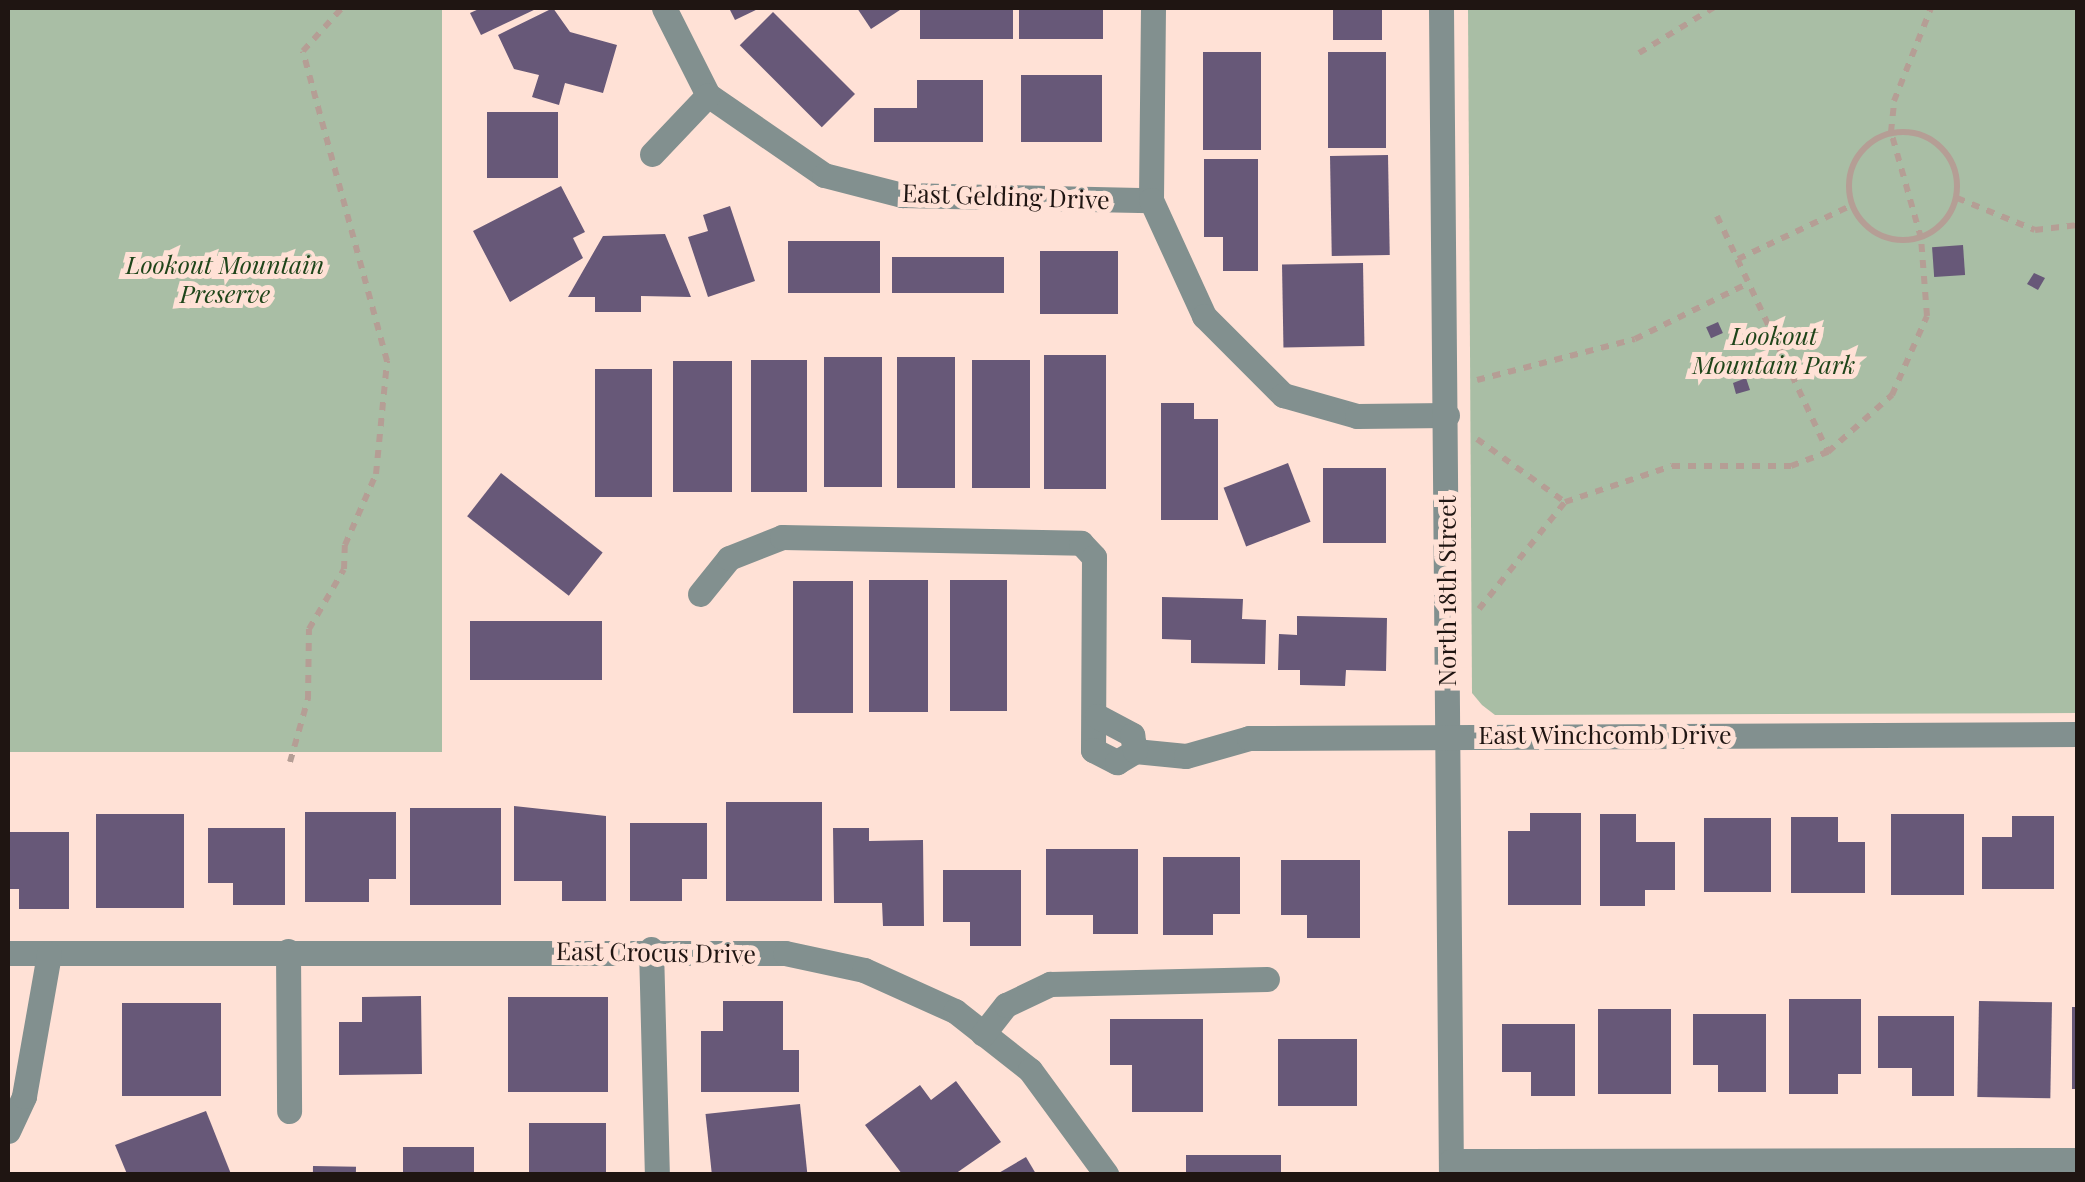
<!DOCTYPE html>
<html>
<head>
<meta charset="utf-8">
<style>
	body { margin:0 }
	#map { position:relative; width:2085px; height:1182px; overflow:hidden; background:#ffe1d6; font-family:"Playfair Display",serif }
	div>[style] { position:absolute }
	.green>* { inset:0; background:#a9bea5; transform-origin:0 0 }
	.building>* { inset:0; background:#675878; transform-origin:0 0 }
	.path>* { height:6px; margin-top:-3px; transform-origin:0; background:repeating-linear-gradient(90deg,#b59e95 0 8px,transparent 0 16px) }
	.path>.ring { margin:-3px; padding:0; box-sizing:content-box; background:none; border:6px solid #b59e95; border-radius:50% }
	.minor>* { height:25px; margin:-12.5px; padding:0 12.5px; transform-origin:12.5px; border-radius:12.5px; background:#82908f }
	span { translate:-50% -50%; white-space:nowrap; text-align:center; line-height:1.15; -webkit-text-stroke:10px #ffe1d6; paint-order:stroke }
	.street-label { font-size:25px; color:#1f1512 }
	.park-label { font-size:25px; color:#1f451a; font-style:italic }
	.frame { position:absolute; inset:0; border:10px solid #1f1512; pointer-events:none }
</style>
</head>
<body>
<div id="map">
	<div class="green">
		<i style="left:8px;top:8px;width:434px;height:744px"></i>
		<i style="clip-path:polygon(1468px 8px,2077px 8px,2077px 713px,1495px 715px,1482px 705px,1472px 693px)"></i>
	</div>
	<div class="building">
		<i style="clip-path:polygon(481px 8px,538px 8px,481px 35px,470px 13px)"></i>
		<i style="clip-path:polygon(553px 8px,570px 32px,617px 45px,603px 93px,565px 83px,559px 105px,532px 97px,539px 75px,514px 69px,498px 35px)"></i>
		<i style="clip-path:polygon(729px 8px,760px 8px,735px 20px)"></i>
		<i style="clip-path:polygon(857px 8px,903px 8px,871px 29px)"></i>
		<i style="left:920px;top:8px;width:93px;height:31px"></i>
		<i style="left:1019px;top:8px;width:84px;height:31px"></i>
		<i style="left:1333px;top:8px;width:49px;height:32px"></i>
		<i style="left:773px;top:12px;width:116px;height:47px;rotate:45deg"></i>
		<i style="left:1203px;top:52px;width:58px;height:98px"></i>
		<i style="left:1328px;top:52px;width:58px;height:96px"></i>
		<i style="left:1021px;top:75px;width:81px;height:67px"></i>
		<i style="clip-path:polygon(917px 80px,983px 80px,983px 142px,874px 142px,874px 108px,917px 108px)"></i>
		<i style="left:487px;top:112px;width:71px;height:66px"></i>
		<i style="left:1388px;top:155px;width:100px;height:58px;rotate:89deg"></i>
		<i style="clip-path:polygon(1204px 159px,1258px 159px,1258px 271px,1223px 271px,1223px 237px,1204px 237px)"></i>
		<i style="clip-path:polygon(561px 186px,585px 232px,573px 238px,583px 258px,510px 302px,473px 231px)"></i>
		<i style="clip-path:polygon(730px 206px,755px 281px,708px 297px,688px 237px,708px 231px,703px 215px)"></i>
		<i style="clip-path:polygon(665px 234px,691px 297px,641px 296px,641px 312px,595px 312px,595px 297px,568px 297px,603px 236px)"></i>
		<i style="left:788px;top:241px;width:92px;height:52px"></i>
		<i style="left:1963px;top:245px;width:30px;height:31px;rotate:86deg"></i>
		<i style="left:1040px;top:251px;width:78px;height:63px"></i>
		<i style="left:892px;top:257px;width:112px;height:36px"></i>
		<i style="left:1363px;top:263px;width:83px;height:81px;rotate:89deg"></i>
		<i style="clip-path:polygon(2034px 273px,2045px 278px,2038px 290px,2027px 284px)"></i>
		<i style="left:1718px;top:322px;width:12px;height:13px;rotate:66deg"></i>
		<i style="left:1106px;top:355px;width:134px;height:62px;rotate:90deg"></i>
		<i style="left:824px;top:357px;width:58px;height:130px"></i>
		<i style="left:897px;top:357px;width:58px;height:131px"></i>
		<i style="left:751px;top:360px;width:56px;height:132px"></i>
		<i style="left:972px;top:360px;width:58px;height:128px"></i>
		<i style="left:673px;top:361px;width:59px;height:131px"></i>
		<i style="left:652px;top:369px;width:128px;height:57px;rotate:90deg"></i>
		<i style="clip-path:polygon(1746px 378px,1750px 390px,1736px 394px,1733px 383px)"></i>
		<i style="clip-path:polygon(1161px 403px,1194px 403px,1194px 419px,1218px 419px,1218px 520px,1161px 520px)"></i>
		<i style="left:1288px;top:463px;width:63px;height:69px;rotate:69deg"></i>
		<i style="left:1323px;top:468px;width:63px;height:75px"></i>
		<i style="left:501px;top:473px;width:129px;height:55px;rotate:38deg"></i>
		<i style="left:928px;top:580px;width:132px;height:59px;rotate:90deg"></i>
		<i style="left:950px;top:580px;width:57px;height:131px"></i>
		<i style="left:793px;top:581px;width:60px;height:132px"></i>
		<i style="clip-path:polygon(1162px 597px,1243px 599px,1242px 619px,1266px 620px,1265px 664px,1191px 663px,1191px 640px,1162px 639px)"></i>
		<i style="clip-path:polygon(1297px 616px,1387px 618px,1386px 671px,1346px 670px,1345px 686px,1300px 685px,1300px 670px,1278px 670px,1279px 634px,1297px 635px)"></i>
		<i style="left:470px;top:621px;width:132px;height:59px"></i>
		<i style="left:726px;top:802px;width:96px;height:99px"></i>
		<i style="clip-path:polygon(514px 806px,606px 816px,606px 901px,562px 901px,562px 881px,514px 881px)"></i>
		<i style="left:410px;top:808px;width:91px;height:97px"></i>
		<i style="clip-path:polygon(305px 812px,396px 812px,396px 879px,369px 879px,369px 902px,305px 902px)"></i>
		<i style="clip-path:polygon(1530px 813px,1581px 813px,1581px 905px,1508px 905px,1508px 831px,1530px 831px)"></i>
		<i style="left:96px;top:814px;width:88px;height:94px"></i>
		<i style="clip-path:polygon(1600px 814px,1636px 814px,1636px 842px,1675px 842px,1675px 890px,1645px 890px,1645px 906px,1600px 906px)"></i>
		<i style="left:1891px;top:814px;width:73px;height:81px"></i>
		<i style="clip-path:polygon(2012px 816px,2054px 816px,2054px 889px,1982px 889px,1982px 837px,2012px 837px)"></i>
		<i style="clip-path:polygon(1791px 817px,1838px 817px,1838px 842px,1865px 842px,1865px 893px,1791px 893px)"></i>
		<i style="left:1704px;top:818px;width:67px;height:74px"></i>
		<i style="clip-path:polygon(630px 823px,707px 823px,707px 879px,682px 879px,682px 901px,630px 901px)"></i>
		<i style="clip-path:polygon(208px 828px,285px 828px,285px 905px,233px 905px,233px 883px,208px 883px)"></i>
		<i style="clip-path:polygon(833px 828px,869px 828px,869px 841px,923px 840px,924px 926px,883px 926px,882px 903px,834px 903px)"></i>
		<i style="clip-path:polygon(8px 832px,69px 832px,69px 909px,19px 909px,19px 889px,8px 889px)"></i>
		<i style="clip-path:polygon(1046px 849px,1138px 849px,1138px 934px,1093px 934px,1093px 915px,1046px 915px)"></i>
		<i style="clip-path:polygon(1163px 857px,1240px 857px,1240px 914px,1213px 914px,1213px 935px,1163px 935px)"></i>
		<i style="clip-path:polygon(1281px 860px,1360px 860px,1360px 938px,1307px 938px,1307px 915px,1281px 915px)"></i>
		<i style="clip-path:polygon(943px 870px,1021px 870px,1021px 946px,970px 946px,970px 922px,943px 922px)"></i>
		<i style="clip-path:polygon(421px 996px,422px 1074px,339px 1075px,339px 1022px,362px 1022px,362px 997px)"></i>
		<i style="left:508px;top:997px;width:100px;height:95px"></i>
		<i style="clip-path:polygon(1789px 999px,1861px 999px,1861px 1074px,1838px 1074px,1838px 1094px,1789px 1094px)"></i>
		<i style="clip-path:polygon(723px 1001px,783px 1001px,783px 1050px,799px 1050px,799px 1092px,701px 1092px,701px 1031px,723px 1031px)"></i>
		<i style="left:1979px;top:1001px;width:73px;height:96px;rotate:1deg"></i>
		<i style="left:122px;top:1003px;width:99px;height:93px"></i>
		<i style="left:2072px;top:1007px;width:6px;height:82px"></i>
		<i style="left:1598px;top:1009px;width:73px;height:85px"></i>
		<i style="clip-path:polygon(1693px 1014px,1766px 1014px,1766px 1092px,1718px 1092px,1718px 1065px,1693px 1065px)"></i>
		<i style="clip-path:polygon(1878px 1016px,1954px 1016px,1954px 1096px,1912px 1096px,1912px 1068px,1878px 1068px)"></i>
		<i style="clip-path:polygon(1110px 1019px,1203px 1019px,1203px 1112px,1132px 1112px,1132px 1065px,1110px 1065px)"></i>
		<i style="clip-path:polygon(1502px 1024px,1575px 1024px,1575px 1096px,1531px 1096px,1531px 1072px,1502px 1072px)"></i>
		<i style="left:1278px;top:1039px;width:79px;height:67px"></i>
		<i style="clip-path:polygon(956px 1081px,1001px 1142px,955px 1174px,902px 1174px,865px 1125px,920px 1085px,931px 1100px)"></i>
		<i style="left:800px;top:1104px;width:70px;height:95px;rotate:84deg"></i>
		<i style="clip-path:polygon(206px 1111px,231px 1174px,127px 1174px,115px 1145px)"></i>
		<i style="left:529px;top:1123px;width:77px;height:51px"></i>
		<i style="left:403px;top:1147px;width:71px;height:27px"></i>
		<i style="left:1186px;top:1155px;width:95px;height:19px"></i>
		<i style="clip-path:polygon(1026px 1157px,1036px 1174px,997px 1174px)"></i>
		<i style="left:313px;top:1166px;width:43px;height:8px;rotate:1deg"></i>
	</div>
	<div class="path">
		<i style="left:1639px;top:53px;width:87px;rotate:-31.3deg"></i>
		<i class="ring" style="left:1849px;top:132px;width:102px;height:102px"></i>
		<i style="left:1957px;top:198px;width:84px;rotate:22.3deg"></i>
		<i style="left:2035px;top:230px;width:43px;rotate:-6.6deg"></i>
		<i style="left:1717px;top:216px;width:261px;rotate:64.8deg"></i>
		<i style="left:1738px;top:259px;width:126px;rotate:-25.3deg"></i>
		<i style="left:1477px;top:380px;width:163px;rotate:-14.5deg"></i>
		<i style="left:1635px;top:339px;width:127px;rotate:-26.2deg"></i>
		<i style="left:1477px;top:439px;width:108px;rotate:35.6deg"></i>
		<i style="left:1479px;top:609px;width:137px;rotate:-51.2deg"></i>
		<i style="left:1565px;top:502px;width:113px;rotate:-18.6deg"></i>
		<i style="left:1672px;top:466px;width:119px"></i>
		<i style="left:1791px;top:466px;width:40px;rotate:-21deg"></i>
		<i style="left:1828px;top:452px;width:86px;rotate:-41.7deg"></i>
		<i style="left:1892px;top:395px;width:86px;rotate:-66.1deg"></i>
		<i style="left:1927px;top:316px;width:78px;rotate:-94.4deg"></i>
		<i style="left:1921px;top:238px;width:110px;rotate:-105.8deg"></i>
		<i style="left:1891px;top:132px;width:31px;rotate:-84deg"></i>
		<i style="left:1894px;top:101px;width:100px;rotate:-68.3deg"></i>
		<i style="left:290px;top:762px;width:66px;rotate:-74.1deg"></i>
		<i style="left:308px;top:699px;width:70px;rotate:-89.2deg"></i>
		<i style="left:309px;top:629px;width:69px;rotate:-59.7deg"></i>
		<i style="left:344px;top:569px;width:24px;rotate:-88deg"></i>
		<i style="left:345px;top:545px;width:77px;rotate:-66.4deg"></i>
		<i style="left:376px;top:474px;width:114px;rotate:-84.4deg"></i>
		<i style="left:387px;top:361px;width:321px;rotate:-105.2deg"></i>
		<i style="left:303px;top:51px;width:58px;rotate:-47.8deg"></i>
	</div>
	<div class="minor">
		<i style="left:664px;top:8px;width:97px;rotate:63.2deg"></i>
		<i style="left:708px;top:95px;width:141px;rotate:34.6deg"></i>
		<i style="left:824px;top:175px;width:81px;rotate:14.4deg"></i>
		<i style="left:902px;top:195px;width:249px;rotate:1.2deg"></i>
		<i style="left:1153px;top:8px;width:192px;rotate:90.6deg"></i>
		<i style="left:1151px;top:200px;width:128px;rotate:65.4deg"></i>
		<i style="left:1204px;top:316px;width:112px;rotate:45deg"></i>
		<i style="left:1283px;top:395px;width:77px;rotate:15.8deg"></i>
		<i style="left:1357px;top:416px;width:90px;rotate:-0.6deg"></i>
		<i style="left:1441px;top:8px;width:1166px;rotate:89.51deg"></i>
		<i style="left:652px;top:154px;width:81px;rotate:-46.5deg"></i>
		<i style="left:700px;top:594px;width:46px;rotate:-51.1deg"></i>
		<i style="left:729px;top:558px;width:57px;rotate:-21.6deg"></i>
		<i style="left:782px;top:537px;width:299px;rotate:1.1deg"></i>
		<i style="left:1081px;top:543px;width:19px;rotate:47deg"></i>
		<i style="left:1094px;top:557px;width:193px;rotate:90.3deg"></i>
		<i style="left:1093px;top:750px;width:27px;rotate:27deg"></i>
		<i style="left:1117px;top:762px;width:21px;rotate:-31deg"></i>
		<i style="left:1135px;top:751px;width:51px;rotate:5.6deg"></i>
		<i style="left:1186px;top:756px;width:66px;rotate:-15.9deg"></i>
		<i style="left:1249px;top:738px;width:829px;rotate:-0.28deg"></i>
		<i style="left:1097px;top:716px;width:40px;rotate:28deg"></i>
		<i style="left:1132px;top:735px;width:16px;rotate:79deg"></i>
		<i style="left:651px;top:949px;width:225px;rotate:88.5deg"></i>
		<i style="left:288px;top:951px;width:160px;rotate:89.6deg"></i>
		<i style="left:8px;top:953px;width:777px"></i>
		<i style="left:785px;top:953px;width:81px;rotate:12.1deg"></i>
		<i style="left:864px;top:970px;width:100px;rotate:24.3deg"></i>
		<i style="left:955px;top:1011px;width:95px;rotate:38.2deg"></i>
		<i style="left:1030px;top:1070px;width:129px;rotate:53.8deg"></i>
		<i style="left:983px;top:1034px;width:37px;rotate:-52deg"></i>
		<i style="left:1006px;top:1005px;width:49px;rotate:-25.5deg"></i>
		<i style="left:1050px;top:984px;width:217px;rotate:-1.3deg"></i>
		<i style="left:8px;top:1131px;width:38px;rotate:-65deg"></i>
		<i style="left:24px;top:1096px;width:144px;rotate:-80deg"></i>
		<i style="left:1451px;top:1161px;width:627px;rotate:-0.09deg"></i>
	</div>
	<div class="street-label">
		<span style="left:1006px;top:196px;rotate:2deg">East Gelding Drive</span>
		<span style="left:1446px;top:591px;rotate:-90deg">North 18th Street</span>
		<span style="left:1605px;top:734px">East Winchcomb Drive</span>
		<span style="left:656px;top:952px;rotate:1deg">East Crocus Drive</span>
	</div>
	<div class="park-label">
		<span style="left:225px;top:279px">Lookout Mountain<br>Preserve</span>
		<span style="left:1774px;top:350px">Lookout<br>Mountain Park</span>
	</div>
	<div class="frame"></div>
</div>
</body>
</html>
